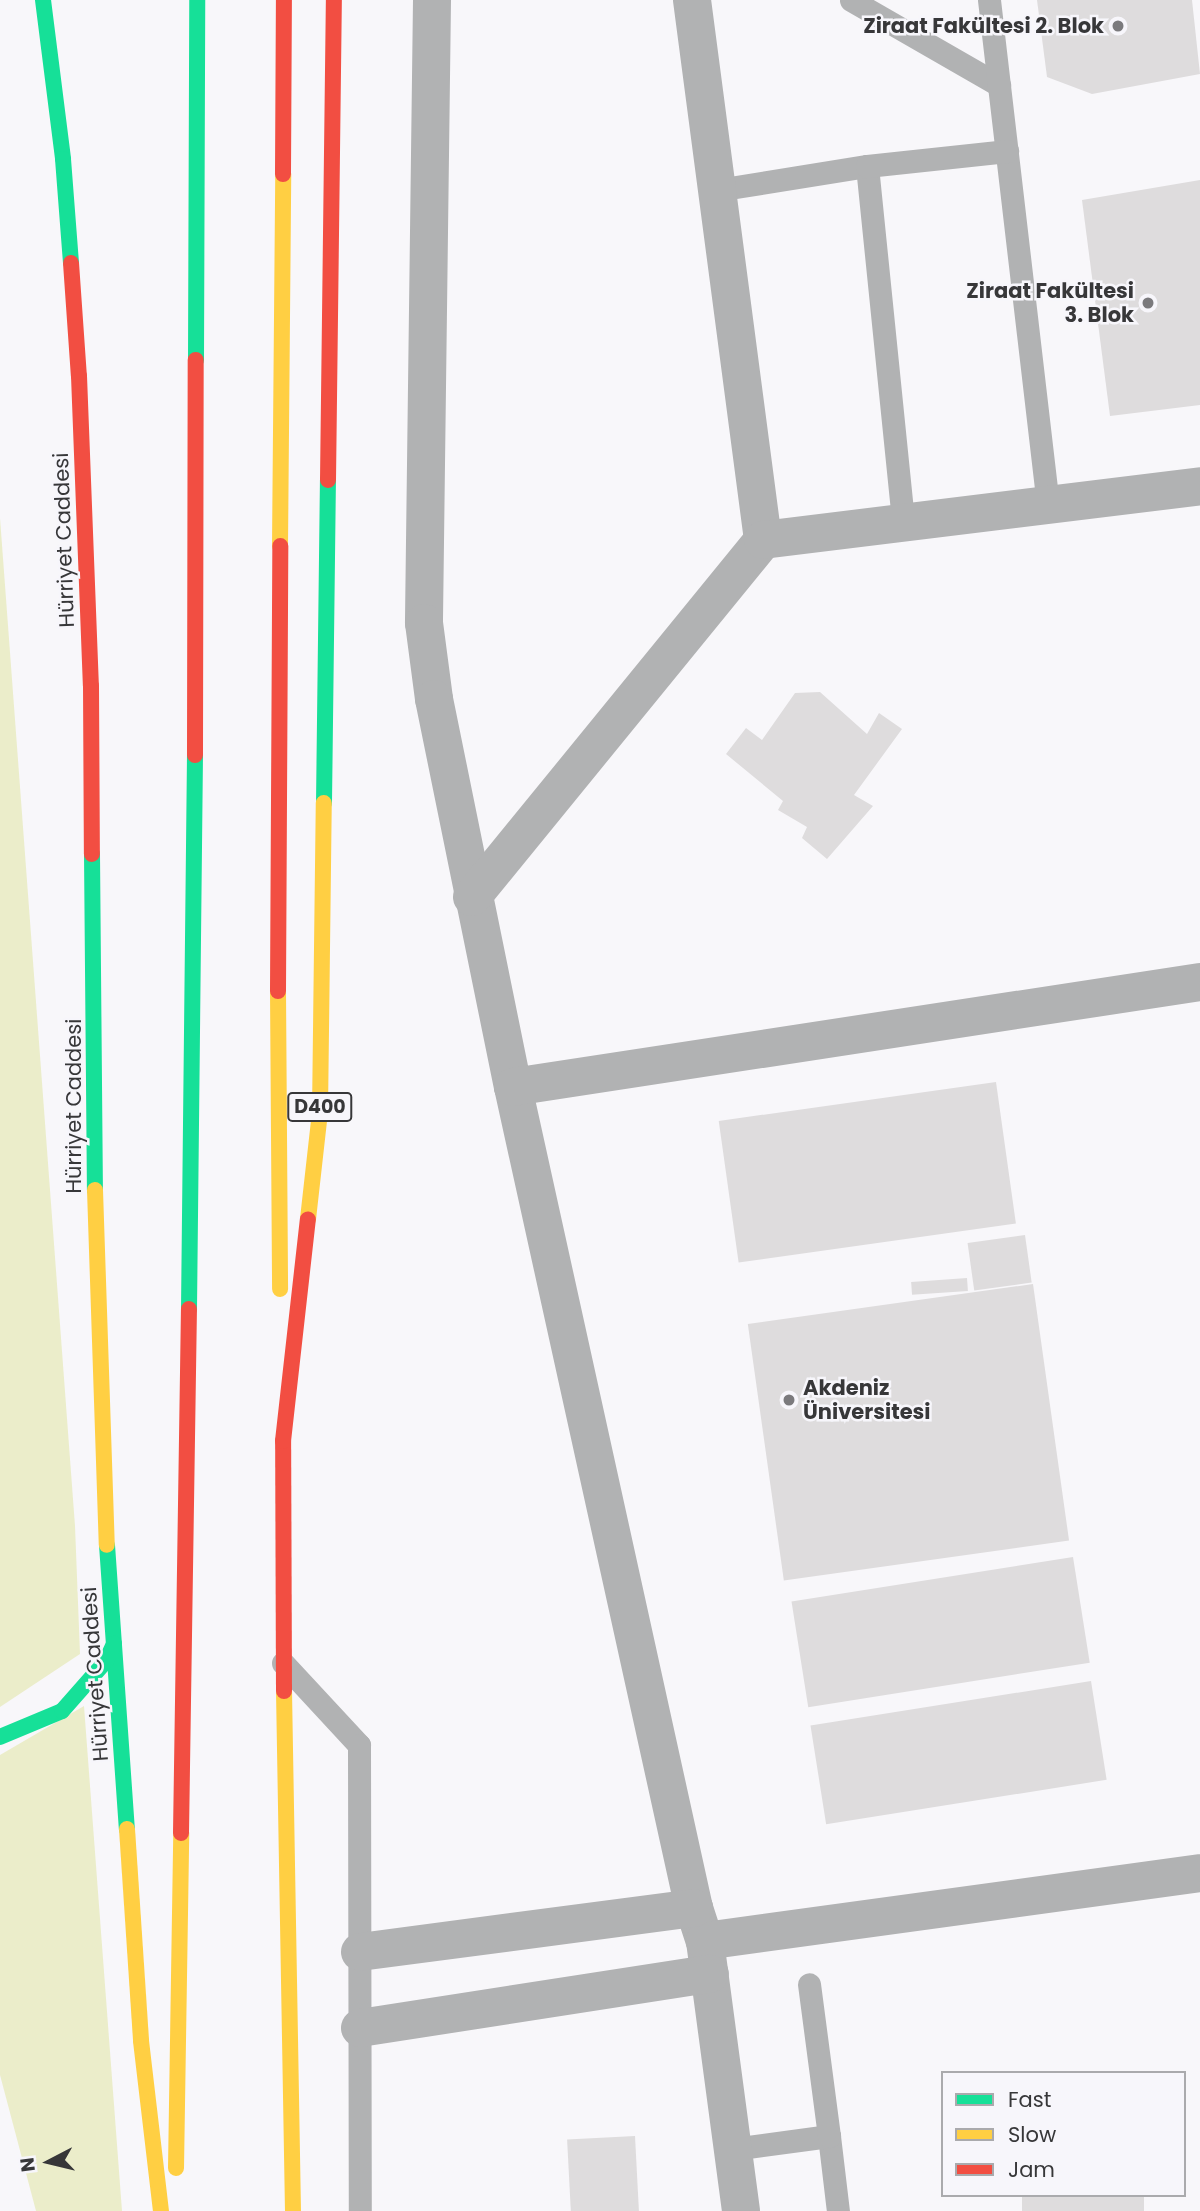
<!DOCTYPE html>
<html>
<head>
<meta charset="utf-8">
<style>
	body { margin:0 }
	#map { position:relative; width:1200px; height:2211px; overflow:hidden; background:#f8f7fa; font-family:Poppins,sans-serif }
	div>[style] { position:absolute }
	.green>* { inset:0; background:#ebedca }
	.building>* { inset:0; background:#dedcdd; transform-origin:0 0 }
	.lane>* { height:23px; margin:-11.5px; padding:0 11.5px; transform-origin:11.5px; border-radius:11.5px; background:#b1b2b3 }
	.street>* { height:38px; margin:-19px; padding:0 19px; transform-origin:19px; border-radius:19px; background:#b1b2b3 }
	.fast>* { height:16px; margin:-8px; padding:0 8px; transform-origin:8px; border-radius:8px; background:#16e098 }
	.slow>* { height:16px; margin:-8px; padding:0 8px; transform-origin:8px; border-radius:8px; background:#ffcf43 }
	.jam>* { height:16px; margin:-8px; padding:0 8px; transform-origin:8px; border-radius:8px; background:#f24e42 }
	.dots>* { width:19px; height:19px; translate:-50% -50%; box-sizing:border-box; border:4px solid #f7f6fb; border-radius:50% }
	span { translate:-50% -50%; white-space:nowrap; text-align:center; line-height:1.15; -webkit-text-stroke:5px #f7f6fb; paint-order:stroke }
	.shield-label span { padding:2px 5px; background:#f7f6fb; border:2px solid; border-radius:5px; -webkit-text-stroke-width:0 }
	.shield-label { font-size:19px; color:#373739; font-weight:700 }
	.poi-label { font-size:21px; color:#373739; font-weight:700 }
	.right { translate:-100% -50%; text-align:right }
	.left { translate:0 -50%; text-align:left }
	.street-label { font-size:21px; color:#373739 }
	.legend { position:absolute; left:941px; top:2071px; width:245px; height:126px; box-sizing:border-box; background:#f7f6fb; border:2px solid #aaaaad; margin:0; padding:9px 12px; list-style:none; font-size:21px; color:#373739 }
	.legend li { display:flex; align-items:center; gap:14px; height:35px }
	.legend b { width:35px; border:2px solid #aaaaad }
	.north { position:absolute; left:14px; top:2127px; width:70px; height:70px; -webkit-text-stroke:5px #f7f6fb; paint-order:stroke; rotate:263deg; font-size:19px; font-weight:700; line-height:28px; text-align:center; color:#373739 }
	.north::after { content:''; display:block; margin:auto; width:24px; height:32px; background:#373739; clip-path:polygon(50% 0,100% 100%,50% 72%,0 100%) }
</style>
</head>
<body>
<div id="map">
	<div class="green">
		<i style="clip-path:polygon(0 518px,75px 1526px,80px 1654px,0 1707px)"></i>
		<i style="clip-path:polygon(84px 1706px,122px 2211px,36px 2211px,0 2075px,0 1755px)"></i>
	</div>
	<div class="building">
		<i style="clip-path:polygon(1037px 0,1192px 0,1200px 74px,1092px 94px,1047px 77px)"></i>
		<i style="clip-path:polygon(1200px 180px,1200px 405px,1110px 416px,1082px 200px)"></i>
		<i style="clip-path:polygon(820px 692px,867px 734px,879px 713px,902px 729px,854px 795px,873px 806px,827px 859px,802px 838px,807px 827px,778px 810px,783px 801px,726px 754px,746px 728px,762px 740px,795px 693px)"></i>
		<i style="left:996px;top:1082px;width:143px;height:280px;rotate:82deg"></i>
		<i style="left:1025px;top:1235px;width:48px;height:58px;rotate:82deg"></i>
		<i style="left:967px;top:1278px;width:13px;height:56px;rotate:86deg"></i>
		<i style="left:1033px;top:1284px;width:259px;height:288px;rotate:82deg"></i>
		<i style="left:1073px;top:1557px;width:107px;height:285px;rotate:81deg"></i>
		<i style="left:1091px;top:1681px;width:100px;height:284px;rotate:81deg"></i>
		<i style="left:635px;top:2136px;width:75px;height:68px;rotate:87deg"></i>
		<i style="left:1022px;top:2195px;width:122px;height:16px"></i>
	</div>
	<div class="lane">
		<i style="left:851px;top:0;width:171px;rotate:29.9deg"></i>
		<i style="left:989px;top:0;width:508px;rotate:83.34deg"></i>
		<i style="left:867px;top:166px;width:359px;rotate:84.2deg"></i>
		<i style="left:717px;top:190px;width:152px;rotate:-9.1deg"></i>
		<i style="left:867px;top:166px;width:141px;rotate:-6.1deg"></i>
		<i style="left:283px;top:1663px;width:112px;rotate:47.2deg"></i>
		<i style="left:359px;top:1745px;width:466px;rotate:89.9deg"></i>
		<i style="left:829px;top:2136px;width:76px;rotate:83.2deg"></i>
		<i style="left:733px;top:2149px;width:97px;rotate:-7.7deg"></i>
		<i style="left:829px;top:2136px;width:153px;rotate:-97.5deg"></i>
	</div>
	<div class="street">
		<i style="left:432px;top:0;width:623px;rotate:90.74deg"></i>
		<i style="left:424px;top:623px;width:77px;rotate:82.5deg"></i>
		<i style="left:434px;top:699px;width:396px;rotate:78.5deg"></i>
		<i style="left:513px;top:1087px;width:841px;rotate:77.57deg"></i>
		<i style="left:694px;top:1908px;width:35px;rotate:72deg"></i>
		<i style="left:705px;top:1941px;width:272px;rotate:82.4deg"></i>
		<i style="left:692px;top:0;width:545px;rotate:82.51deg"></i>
		<i style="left:472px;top:897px;width:461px;rotate:-50.8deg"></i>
		<i style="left:763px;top:540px;width:440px;rotate:-7deg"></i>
		<i style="left:513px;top:1087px;width:695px;rotate:-8.69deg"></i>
		<i style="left:705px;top:1941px;width:500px;rotate:-7.8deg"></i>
		<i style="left:360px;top:1952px;width:337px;rotate:-7.5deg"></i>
		<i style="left:360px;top:2028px;width:354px;rotate:-8.8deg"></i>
	</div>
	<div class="fast">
		<i style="left:43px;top:0;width:160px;rotate:82.8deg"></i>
		<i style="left:63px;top:159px;width:104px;rotate:85.6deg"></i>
		<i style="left:196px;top:360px;width:360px;rotate:-89.8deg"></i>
		<i style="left:324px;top:803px;width:323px;rotate:-89.3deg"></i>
		<i style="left:92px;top:854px;width:336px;rotate:89.5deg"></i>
		<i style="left:189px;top:1309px;width:554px;rotate:-89.38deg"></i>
		<i style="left:107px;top:1545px;width:285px;rotate:86deg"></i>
		<i style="left:0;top:1737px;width:67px;rotate:-22.8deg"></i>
		<i style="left:62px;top:1711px;width:67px;rotate:-48.7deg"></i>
		<i style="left:106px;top:1661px;width:19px;rotate:-65deg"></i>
	</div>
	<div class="slow">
		<i style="left:280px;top:546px;width:372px;rotate:-89.5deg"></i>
		<i style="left:278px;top:991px;width:298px;rotate:89.6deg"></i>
		<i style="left:95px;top:1190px;width:355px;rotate:88.1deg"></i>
		<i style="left:308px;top:1219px;width:108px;rotate:-83.6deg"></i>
		<i style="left:320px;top:1112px;width:309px;rotate:-89.3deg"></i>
		<i style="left:284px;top:1691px;width:520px;rotate:89.01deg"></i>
		<i style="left:127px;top:1829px;width:212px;rotate:86.2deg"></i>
		<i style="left:141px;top:2041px;width:171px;rotate:83.3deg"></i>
		<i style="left:176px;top:2168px;width:335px;rotate:-89.1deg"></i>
	</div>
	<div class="jam">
		<i style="left:283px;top:174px;width:174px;rotate:-89.7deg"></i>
		<i style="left:71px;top:263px;width:113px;rotate:86deg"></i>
		<i style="left:79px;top:376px;width:310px;rotate:87.8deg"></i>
		<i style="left:91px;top:686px;width:168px;rotate:89.7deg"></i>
		<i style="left:328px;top:480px;width:480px;rotate:-89.3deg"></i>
		<i style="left:195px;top:755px;width:395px;rotate:-89.9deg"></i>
		<i style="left:278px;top:991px;width:445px;rotate:-89.7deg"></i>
		<i style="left:284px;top:1691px;width:250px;rotate:-90.2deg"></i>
		<i style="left:283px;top:1441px;width:223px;rotate:-83.6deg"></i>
		<i style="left:181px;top:1833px;width:524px;rotate:-89.13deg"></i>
	</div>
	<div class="dots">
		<i style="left:1118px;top:26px;background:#7b7a7d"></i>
		<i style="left:1148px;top:303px;background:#7b7a7d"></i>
		<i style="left:789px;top:1400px;background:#7b7a7d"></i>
	</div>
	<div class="shield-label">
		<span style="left:320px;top:1107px">D400</span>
	</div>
	<div class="poi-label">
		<span class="right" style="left:1104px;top:26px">Ziraat Fakültesi 2. Blok</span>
		<span class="right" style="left:1134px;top:303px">Ziraat Fakültesi<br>3. Blok</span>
		<span class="left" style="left:803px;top:1400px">Akdeniz<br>Üniversitesi</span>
	</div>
	<div class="street-label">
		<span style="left:64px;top:540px;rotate:-92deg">Hürriyet Caddesi</span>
		<span style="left:74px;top:1106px;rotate:-90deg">Hürriyet Caddesi</span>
		<span style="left:95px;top:1674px;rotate:-94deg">Hürriyet Caddesi</span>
	</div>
	<ul class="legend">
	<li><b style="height:9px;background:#16e098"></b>Fast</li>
	<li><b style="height:9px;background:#ffcf43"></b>Slow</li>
	<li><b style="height:9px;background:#f24e42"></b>Jam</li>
	</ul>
	<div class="north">N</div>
</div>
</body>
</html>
